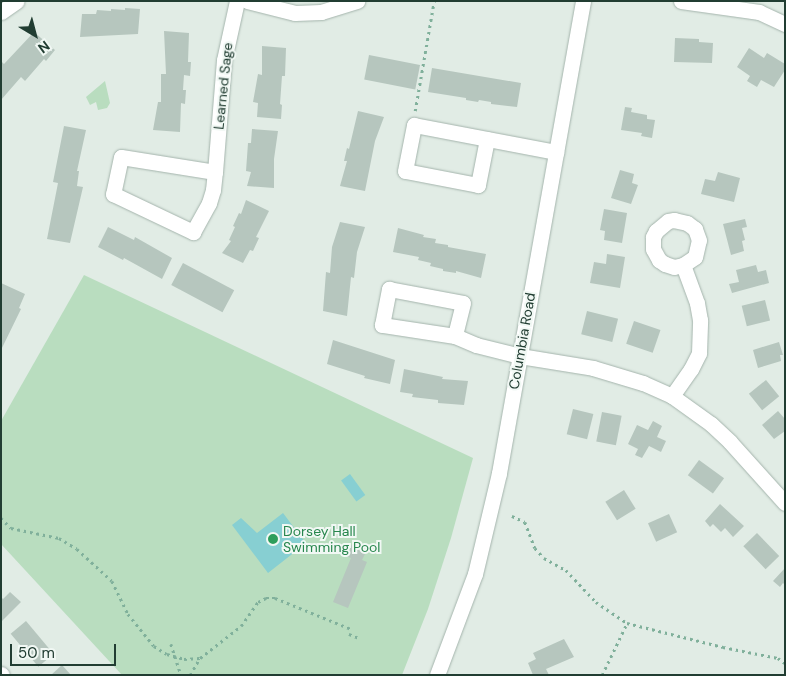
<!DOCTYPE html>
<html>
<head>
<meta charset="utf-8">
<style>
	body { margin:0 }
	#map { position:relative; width:786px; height:676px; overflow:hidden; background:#e1ece5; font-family:"DM Sans",sans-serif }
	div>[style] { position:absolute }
	.green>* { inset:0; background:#b9ddbf }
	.water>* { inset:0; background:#87cfd2; transform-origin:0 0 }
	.building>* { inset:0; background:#b6c6be; transform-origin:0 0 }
	.path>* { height:2.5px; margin-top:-1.25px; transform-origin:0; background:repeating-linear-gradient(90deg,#80b09b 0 2.5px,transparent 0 6.5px) }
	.roads { filter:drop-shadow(0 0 1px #a4b4ac) drop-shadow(0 0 1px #a4b4ac) }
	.minor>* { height:15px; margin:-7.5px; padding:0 7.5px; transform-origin:7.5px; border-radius:7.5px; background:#fff }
	.dots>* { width:14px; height:14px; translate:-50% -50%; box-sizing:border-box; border:2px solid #f1f8f4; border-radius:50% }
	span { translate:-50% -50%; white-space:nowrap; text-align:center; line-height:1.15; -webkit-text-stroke:4px #f1f8f4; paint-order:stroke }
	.street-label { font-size:14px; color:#213d32 }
	.leisure-label { font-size:14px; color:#27864d }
	.left { translate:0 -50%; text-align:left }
	.frame { position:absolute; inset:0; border:2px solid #213d32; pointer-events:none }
	.north { position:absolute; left:10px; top:10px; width:50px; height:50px; -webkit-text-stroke:4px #f1f8f4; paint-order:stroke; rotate:143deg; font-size:14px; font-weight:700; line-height:20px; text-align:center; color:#213d32 }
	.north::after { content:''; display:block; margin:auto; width:18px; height:22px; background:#213d32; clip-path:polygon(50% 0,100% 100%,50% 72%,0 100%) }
	.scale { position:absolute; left:10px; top:644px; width:106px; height:22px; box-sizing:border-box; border:2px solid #213d32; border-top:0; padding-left:6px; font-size:15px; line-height:18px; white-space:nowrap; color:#213d32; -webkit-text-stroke:4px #f1f8f4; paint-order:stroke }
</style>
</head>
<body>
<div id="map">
	<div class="green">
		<i style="clip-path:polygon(105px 81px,110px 103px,107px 108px,98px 110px,96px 102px,90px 105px,86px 97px)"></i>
		<i style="clip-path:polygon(84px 275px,473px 458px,451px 538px,428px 609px,402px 675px,122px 675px,1px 544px,1px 421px)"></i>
	</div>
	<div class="water">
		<i style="left:350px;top:474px;width:26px;height:11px;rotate:54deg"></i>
		<i style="clip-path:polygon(283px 513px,308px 546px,298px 554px,296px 551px,268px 573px,232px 525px,241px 518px,257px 533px)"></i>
	</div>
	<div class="building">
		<i style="clip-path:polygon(125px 8px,140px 9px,138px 34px,80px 37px,82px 14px,96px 14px,97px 10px,111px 11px,111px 9px,125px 10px)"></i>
		<i style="clip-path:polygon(164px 31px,189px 33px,188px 62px,191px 62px,190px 76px,184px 75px,183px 90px,186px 90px,185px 104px,181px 103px,180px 132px,153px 130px,158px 102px,161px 102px,161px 74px,166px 74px)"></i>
		<i style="clip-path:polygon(34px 32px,55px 50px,46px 61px,44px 59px,25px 81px,21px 77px,1px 100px,1px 61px,4px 64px)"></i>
		<i style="clip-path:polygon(675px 38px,699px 39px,699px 42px,713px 43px,712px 63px,674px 62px)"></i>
		<i style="clip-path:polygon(262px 46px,286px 48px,285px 76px,282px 76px,280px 104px,282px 105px,281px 119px,257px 117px,258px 103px,253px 102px,258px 74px,262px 75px)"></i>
		<i style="clip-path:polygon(749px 48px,764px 58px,767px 53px,785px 64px,785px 70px,774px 87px,761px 80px,757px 87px,747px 81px,750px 76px,737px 67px)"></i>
		<i style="left:369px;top:55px;width:52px;height:25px;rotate:11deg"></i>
		<i style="clip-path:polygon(432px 68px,521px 83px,517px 107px,491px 104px,491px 102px,479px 100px,478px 102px,466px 100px,466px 98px,428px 92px)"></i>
		<i style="clip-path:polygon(625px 107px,632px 108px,631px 112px,647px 115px,647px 119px,655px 120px,652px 138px,641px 136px,642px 133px,621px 130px)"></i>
		<i style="clip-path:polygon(358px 111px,384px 117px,375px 141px,365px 191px,340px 186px,347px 161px,344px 161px,347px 148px,349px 149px)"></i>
		<i style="clip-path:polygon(64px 126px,86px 130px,77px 171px,79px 171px,77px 186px,83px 187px,70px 243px,47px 239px,58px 183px,53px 182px)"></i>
		<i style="clip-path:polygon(252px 129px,278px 131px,274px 159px,274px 188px,247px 186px,251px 172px,246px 171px,248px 143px,251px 143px)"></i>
		<i style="clip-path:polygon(620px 170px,634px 174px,632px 183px,638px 185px,631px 204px,611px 198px)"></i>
		<i style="clip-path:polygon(718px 172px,740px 178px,734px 202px,701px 194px,705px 179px,715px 181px)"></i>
		<i style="clip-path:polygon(246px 200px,269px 211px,256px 237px,259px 238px,253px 251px,250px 250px,243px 263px,222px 253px,231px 241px,229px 240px,235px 227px,233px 226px,239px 213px,241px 214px)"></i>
		<i style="clip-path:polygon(604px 209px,627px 213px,622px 243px,604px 240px,605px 231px,600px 230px)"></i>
		<i style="clip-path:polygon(745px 219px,747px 227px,742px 228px,745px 240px,742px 241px,744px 251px,731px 255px,723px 224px)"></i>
		<i style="clip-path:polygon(340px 222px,365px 227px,357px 252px,354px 278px,351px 277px,347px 316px,323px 311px,326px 272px,330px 273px,332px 247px)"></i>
		<i style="clip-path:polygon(108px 227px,134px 240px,135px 237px,172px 258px,162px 279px,124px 258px,123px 260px,98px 247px)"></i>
		<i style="clip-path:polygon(398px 228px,424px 235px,423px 237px,436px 239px,435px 243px,448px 245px,448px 247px,486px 254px,481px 278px,456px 271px,456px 273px,443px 271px,443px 269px,430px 266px,431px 263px,418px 260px,419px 257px,393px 252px)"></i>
		<i style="clip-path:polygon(607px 254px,625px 257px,620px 288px,590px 283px,594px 262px,606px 264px)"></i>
		<i style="left:183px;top:263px;width:58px;height:25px;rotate:28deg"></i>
		<i style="clip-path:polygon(756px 265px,758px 272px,766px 270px,769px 283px,732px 293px,729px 284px,739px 282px,736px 270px)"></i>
		<i style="clip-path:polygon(1px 283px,25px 294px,19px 308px,21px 309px,1px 350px)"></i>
		<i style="left:765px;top:300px;width:21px;height:24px;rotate:76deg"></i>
		<i style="left:587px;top:311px;width:32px;height:24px;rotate:14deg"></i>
		<i style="left:634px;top:321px;width:28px;height:24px;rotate:19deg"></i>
		<i style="clip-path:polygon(333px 340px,395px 360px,390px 384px,364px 378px,365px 376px,327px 364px)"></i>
		<i style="clip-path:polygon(779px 342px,783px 355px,780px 355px,781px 361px,758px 368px,753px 350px)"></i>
		<i style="clip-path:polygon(404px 369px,443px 377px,442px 379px,468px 381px,464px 405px,438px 403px,438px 400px,412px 397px,413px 394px,400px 392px)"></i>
		<i style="left:766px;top:380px;width:21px;height:22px;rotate:51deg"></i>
		<i style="left:573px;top:409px;width:21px;height:26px;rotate:14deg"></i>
		<i style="clip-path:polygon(778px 411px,785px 419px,785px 431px,774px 439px,762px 425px)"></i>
		<i style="left:602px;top:412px;width:20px;height:30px;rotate:11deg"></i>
		<i style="clip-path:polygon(653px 421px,662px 426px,657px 437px,666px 441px,661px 452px,649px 446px,642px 458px,635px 455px,638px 449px,628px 444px,637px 425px,648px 430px)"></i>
		<i style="left:699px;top:460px;width:31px;height:19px;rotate:36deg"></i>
		<i style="left:624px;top:490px;width:22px;height:22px;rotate:58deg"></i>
		<i style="clip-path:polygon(720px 504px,744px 526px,733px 537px,725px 528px,721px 532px,713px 524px,710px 527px,705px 521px)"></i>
		<i style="left:669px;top:514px;width:20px;height:23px;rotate:66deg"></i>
		<i style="left:757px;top:533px;width:32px;height:19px;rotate:46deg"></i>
		<i style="clip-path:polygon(352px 544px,367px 550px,362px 560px,367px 562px,348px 608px,333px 602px,351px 558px,346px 556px)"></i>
		<i style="clip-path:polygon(785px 568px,785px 585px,783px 583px,780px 587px,773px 581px)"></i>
		<i style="clip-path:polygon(10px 592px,21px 602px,1px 622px,1px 597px,3px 599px)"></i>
		<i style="left:26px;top:621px;width:43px;height:20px;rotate:50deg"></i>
		<i style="clip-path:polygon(564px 639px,574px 657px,546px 669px,549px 675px,533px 675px,528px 663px,536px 659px,533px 653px)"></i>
		<i style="clip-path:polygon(62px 665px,71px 675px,51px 675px)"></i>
	</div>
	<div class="path">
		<i style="left:415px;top:111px;width:112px;rotate:-80.2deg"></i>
		<i style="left:512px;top:516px;width:14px;rotate:25deg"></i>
		<i style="left:525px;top:522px;width:28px;rotate:69deg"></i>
		<i style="left:535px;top:548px;width:13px;rotate:48deg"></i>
		<i style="left:544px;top:558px;width:25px;rotate:29deg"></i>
		<i style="left:566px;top:570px;width:44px;rotate:46.8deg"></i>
		<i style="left:596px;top:602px;width:37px;rotate:34deg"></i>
		<i style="left:627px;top:623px;width:99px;rotate:14deg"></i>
		<i style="left:723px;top:647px;width:56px;rotate:11.3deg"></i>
		<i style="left:778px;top:658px;width:9px;rotate:36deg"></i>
		<i style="left:1px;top:518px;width:14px;rotate:45deg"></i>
		<i style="left:11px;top:528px;width:49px;rotate:11.8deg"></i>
		<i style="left:59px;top:538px;width:21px;rotate:31deg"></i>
		<i style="left:77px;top:549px;width:47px;rotate:42.4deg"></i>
		<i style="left:112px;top:581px;width:37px;rotate:64deg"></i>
		<i style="left:128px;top:614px;width:41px;rotate:50.9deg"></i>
		<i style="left:154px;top:646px;width:15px;rotate:32deg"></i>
		<i style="left:167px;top:654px;width:18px;rotate:16deg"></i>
		<i style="left:184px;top:659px;width:16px;rotate:-4deg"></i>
		<i style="left:349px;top:634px;width:11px;rotate:22deg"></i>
		<i style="left:171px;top:644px;width:33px;rotate:72deg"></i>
		<i style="left:190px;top:675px;width:20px;rotate:-60deg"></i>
		<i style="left:200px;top:658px;width:52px;rotate:-38deg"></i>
		<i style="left:241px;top:626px;width:29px;rotate:-55deg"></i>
		<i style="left:258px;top:602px;width:9px;rotate:-27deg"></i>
		<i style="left:266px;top:598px;width:9px"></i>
		<i style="left:275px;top:598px;width:82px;rotate:22.2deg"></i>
		<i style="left:602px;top:675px;width:58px;rotate:-64.3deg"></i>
	</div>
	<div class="roads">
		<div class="minor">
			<i style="left:247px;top:1px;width:49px;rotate:14deg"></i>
			<i style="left:295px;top:13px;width:26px;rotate:-2deg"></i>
			<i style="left:321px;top:12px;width:38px;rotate:-17deg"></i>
			<i style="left:681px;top:1px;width:79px;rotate:8deg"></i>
			<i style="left:759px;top:12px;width:29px;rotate:25deg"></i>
			<i style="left:1px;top:12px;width:19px;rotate:-35deg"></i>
			<i style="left:487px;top:139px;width:47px;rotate:101.1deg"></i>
			<i style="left:478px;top:185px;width:74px;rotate:-169.1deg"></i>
			<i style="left:405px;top:171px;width:47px;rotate:-78.9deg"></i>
			<i style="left:414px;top:125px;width:145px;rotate:10.8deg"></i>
			<i style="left:215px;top:172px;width:95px;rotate:-170.9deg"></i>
			<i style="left:121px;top:157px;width:38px;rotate:102deg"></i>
			<i style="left:113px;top:194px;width:89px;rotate:25.4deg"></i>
			<i style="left:193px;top:232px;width:33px;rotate:-61deg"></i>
			<i style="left:209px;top:203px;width:14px;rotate:-73deg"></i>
			<i style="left:213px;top:190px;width:18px;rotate:-84deg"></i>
			<i style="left:215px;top:172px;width:112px;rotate:-85.4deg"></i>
			<i style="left:224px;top:60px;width:60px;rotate:-77.6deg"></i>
			<i style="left:455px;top:336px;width:74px;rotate:-171.4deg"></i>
			<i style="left:382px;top:325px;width:37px;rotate:-79deg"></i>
			<i style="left:389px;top:289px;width:75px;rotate:10.7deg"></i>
			<i style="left:463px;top:303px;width:34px;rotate:104deg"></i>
			<i style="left:455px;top:336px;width:23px;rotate:23deg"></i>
			<i style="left:476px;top:345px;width:45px;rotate:14deg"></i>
			<i style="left:520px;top:356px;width:74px;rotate:9.3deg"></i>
			<i style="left:593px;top:368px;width:52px;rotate:16.7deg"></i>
			<i style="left:643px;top:383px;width:32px;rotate:24deg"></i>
			<i style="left:672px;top:396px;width:48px;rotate:35.7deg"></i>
			<i style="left:711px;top:424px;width:26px;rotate:43deg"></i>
			<i style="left:730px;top:442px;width:82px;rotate:48deg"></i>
			<i style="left:672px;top:396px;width:33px;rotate:-55deg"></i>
			<i style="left:691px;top:369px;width:18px;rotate:-63deg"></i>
			<i style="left:699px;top:353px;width:33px;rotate:-88deg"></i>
			<i style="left:700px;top:320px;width:17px;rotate:-100deg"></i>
			<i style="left:697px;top:303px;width:40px;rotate:-110.2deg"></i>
			<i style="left:683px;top:265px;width:14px;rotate:-34deg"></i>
			<i style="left:695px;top:257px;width:17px;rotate:-77deg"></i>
			<i style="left:699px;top:240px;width:12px;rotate:-110deg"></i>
			<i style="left:695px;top:229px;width:10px;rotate:-143deg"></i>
			<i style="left:687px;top:223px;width:13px;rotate:-167deg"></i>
			<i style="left:674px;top:220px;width:6px;rotate:171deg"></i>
			<i style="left:668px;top:221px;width:16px;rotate:140deg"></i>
			<i style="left:656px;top:231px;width:7px;rotate:117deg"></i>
			<i style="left:653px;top:237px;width:12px;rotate:90deg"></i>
			<i style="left:653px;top:249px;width:13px;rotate:61deg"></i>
			<i style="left:659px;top:260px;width:7px;rotate:34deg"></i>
			<i style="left:665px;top:264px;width:9px;rotate:18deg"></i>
			<i style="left:674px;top:267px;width:9px;rotate:-13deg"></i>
			<i style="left:1px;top:674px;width:1px;rotate:45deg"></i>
			<i style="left:437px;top:675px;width:108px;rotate:-69.4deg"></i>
			<i style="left:475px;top:574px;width:104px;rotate:-76.6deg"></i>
			<i style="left:499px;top:473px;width:479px;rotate:-79.9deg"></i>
		</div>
	</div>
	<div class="dots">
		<i style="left:273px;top:539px;background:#2e9e5b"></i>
	</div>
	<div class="street-label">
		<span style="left:223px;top:86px;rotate:-84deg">Learned Sage</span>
		<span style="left:522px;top:341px;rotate:-80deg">Columbia Road</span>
	</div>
	<div class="leisure-label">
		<span class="left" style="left:283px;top:539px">Dorsey Hall<br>Swimming Pool</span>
	</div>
	<div class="frame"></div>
	<div class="north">N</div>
	<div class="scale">50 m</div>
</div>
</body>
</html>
